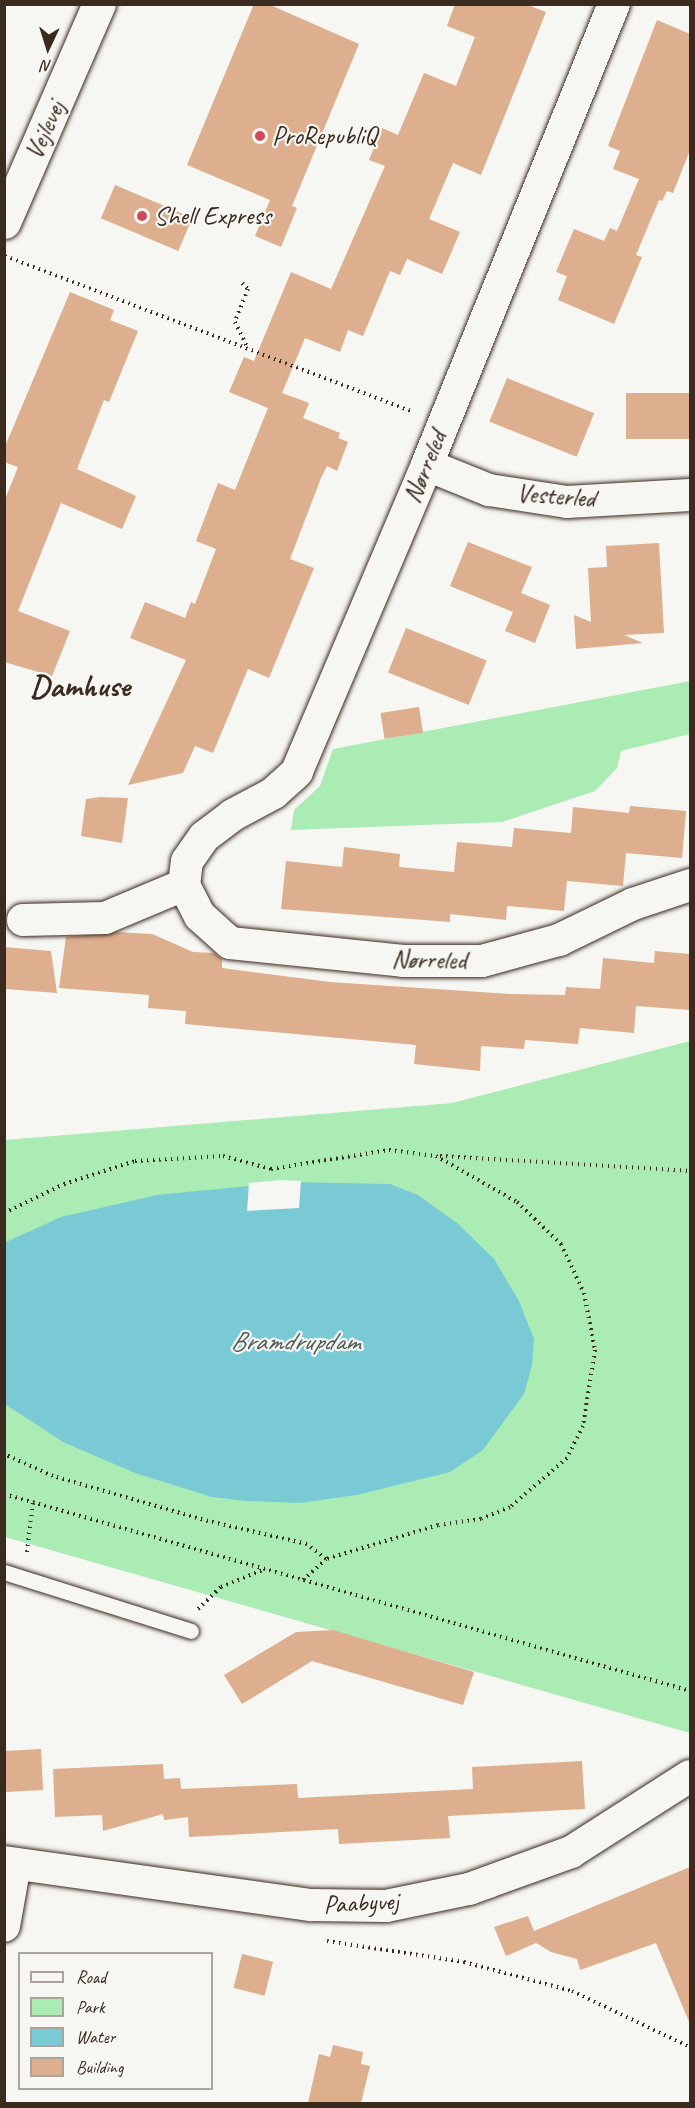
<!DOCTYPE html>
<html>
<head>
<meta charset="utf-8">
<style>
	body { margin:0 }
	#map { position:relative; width:695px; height:2108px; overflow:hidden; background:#f6f6f2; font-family:Caveat,sans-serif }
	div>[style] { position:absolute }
	.green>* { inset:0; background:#abecb5 }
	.water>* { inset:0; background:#7acad5 }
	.pier>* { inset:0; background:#f6f6f2 }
	.building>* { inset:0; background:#ddaf8e; transform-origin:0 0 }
	.path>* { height:4px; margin-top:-2px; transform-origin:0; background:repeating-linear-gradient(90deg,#3b2a1e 0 1.5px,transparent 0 6px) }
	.roads { filter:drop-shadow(0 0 2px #3b2a1e) drop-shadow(0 0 2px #3b2a1e) }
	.service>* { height:15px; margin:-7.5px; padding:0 7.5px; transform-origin:7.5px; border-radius:7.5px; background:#f6f6f2 }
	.minor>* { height:32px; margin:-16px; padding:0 16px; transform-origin:16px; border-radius:16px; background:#f6f6f2 }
	.tertiary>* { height:33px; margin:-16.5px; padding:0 16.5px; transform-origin:16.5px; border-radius:16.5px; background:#f6f6f2 }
	.dots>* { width:16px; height:16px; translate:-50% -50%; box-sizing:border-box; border:3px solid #f6f6f2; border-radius:50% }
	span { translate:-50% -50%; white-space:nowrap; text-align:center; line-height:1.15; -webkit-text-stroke:4.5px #f6f6f2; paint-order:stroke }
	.street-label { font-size:26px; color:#3b2a1e }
	.poi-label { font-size:26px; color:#3b2a1e }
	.left { translate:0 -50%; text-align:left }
	.water-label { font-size:27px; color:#4e5a55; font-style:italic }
	.district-label { font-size:32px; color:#3b2a1e; font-weight:700 }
	.frame { position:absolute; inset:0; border:6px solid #3b2a1e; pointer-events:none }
	.legend { position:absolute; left:18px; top:1952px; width:195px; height:138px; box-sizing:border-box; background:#f6f6f2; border:2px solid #aba49d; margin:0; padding:8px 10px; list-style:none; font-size:18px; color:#3b2a1e }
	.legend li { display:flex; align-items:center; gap:12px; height:30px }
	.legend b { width:30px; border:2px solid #aba49d }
	.north { position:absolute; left:18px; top:18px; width:60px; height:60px; -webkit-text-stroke:4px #f6f6f2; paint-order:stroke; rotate:184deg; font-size:16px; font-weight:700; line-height:24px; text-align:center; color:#3b2a1e }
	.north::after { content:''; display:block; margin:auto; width:21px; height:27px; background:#3b2a1e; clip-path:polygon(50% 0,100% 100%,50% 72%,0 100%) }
</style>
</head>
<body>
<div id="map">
	<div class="green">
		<i style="clip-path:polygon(690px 681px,690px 734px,621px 751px,617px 768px,595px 791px,502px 822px,291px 830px,294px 810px,320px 786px,333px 749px)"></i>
		<i style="clip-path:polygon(690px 1041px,690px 1733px,5px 1537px,5px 1140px,452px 1103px)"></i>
	</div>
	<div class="water">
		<i style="clip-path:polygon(289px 1182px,390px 1184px,418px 1195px,457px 1223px,494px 1259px,519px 1301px,534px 1339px,532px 1365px,524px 1394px,483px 1450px,450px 1472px,357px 1495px,299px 1503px,247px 1501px,212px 1497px,135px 1473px,63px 1442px,5px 1404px,4px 1243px,61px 1217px,157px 1195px)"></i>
	</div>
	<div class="pier">
		<i style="clip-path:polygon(281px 1180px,301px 1181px,299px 1208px,247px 1211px,249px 1183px)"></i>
	</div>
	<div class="building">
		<i style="clip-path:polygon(254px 4px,268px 4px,359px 44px,292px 206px,297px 208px,281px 247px,255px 236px,270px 200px,187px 165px)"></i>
		<i style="clip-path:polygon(455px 4px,525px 4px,546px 12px,481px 175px,453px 163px,429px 219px,460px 232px,442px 274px,407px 259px,400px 275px,390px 271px,363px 336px,348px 330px,340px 352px,305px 338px,282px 393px,309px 403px,303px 418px,340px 433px,338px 438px,348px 442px,337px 471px,327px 466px,321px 478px,290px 559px,314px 568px,269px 678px,248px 669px,213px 753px,195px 746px,183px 773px,128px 785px,186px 660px,130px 638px,145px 602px,185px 618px,191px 602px,195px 604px,216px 549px,196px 541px,218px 483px,235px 490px,268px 408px,229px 392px,244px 357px,254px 361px,291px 272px,331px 289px,385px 166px,369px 160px,382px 128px,398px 135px,424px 73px,456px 86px,475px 37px,447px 26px)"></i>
		<i style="clip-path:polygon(657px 20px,690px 34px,690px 150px,673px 193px,667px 191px,662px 201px,659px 200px,636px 255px,642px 257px,614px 324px,558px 300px,567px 276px,556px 272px,574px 229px,604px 241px,610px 228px,617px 231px,639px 179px,613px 169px,620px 151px,608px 146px)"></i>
		<i style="left:115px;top:185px;width:84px;height:36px;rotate:23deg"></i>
		<i style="clip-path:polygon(70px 292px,114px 310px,110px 320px,138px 331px,109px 402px,104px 400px,77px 469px,136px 496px,122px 529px,61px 503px,18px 611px,70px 631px,52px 676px,4px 662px,4px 502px,18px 467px,4px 462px,4px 449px)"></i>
		<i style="left:507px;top:378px;width:94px;height:47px;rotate:22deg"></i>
		<i style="left:690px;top:393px;width:46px;height:64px;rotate:90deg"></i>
		<i style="clip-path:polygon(468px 542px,532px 567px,521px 593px,550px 605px,535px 643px,505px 631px,513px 612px,450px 586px)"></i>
		<i style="clip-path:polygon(659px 543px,664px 633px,624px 635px,643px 643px,576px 649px,574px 615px,591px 622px,588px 568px,607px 567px,606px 546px)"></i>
		<i style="left:406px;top:628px;width:87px;height:48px;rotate:22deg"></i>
		<i style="left:419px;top:707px;width:26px;height:39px;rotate:81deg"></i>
		<i style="clip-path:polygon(100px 797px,128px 798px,122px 843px,81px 836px,86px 799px)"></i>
		<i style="clip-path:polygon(630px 806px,686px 811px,682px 858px,626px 853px,623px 886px,567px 881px,564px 911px,507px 906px,506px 920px,450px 914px,450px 922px,281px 909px,286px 861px,342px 867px,344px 847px,400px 854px,399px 867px,454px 872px,457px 842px,512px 847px,514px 828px,571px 833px,573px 807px,629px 813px)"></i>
		<i style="clip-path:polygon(118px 932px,152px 934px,193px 952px,214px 953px,222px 959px,222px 968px,330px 982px,511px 994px,565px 995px,566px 987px,600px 989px,603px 958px,654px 963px,655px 951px,690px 954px,690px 1010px,636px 1006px,634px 1033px,580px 1028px,578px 1044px,525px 1040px,524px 1049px,481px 1046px,480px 1071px,414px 1064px,416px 1045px,185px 1024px,186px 1011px,148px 1008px,149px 995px,59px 988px,66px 937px)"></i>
		<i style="clip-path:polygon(4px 947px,51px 951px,57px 993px,6px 989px)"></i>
		<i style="clip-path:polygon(333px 1630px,474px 1672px,463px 1705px,312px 1661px,242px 1704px,224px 1675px,296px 1632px)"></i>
		<i style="left:41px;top:1749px;width:41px;height:37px;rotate:87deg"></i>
		<i style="clip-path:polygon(582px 1761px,585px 1809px,448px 1816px,450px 1838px,339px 1844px,338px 1829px,189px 1837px,188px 1817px,164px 1820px,163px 1814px,103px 1831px,102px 1815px,55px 1817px,53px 1769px,163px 1764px,164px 1779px,180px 1778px,181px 1789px,297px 1784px,298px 1798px,473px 1789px,472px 1767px)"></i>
		<i style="clip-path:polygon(690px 1867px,690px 2024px,656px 1943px,580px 1970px,577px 1959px,551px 1952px,536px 1943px,506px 1956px,494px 1927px,528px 1916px,534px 1931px)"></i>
		<i style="left:242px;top:1954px;width:32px;height:35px;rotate:14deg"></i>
		<i style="clip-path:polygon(333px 2045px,363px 2052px,361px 2064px,370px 2066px,361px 2103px,308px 2103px,319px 2054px,330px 2057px)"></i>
	</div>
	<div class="path">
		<i style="left:5px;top:256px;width:437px;rotate:20.9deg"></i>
		<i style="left:242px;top:283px;width:8px;rotate:45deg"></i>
		<i style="left:248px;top:289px;width:35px;rotate:112deg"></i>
		<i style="left:235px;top:322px;width:30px;rotate:64deg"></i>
		<i style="left:440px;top:1156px;width:250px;rotate:3.4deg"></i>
		<i style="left:4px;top:1213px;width:67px;rotate:-25.8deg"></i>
		<i style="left:64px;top:1184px;width:75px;rotate:-17.9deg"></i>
		<i style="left:135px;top:1161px;width:88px;rotate:-3.3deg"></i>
		<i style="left:223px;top:1156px;width:50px;rotate:15.2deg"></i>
		<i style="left:271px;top:1169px;width:120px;rotate:-9.1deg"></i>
		<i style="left:389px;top:1150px;width:47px;rotate:7.3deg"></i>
		<i style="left:436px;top:1156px;width:93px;rotate:29.6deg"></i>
		<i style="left:517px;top:1202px;width:61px;rotate:43.7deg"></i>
		<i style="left:561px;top:1244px;width:54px;rotate:64.9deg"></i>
		<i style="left:584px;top:1293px;width:58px;rotate:79.1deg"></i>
		<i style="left:595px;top:1350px;width:77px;rotate:99deg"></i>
		<i style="left:583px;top:1426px;width:36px;rotate:117deg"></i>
		<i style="left:567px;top:1458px;width:75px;rotate:139.3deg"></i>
		<i style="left:510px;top:1507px;width:31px;rotate:158deg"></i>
		<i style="left:481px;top:1519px;width:43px;rotate:172.1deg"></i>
		<i style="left:438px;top:1525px;width:117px;rotate:163.1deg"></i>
		<i style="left:326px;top:1559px;width:24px;rotate:-142deg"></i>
		<i style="left:307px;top:1544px;width:102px;rotate:-166.9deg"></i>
		<i style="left:208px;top:1521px;width:161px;rotate:-163.8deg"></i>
		<i style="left:53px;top:1476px;width:54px;rotate:-155.8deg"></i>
		<i style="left:4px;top:1494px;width:714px;rotate:16.02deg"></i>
		<i style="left:27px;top:1552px;width:50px;rotate:-83.2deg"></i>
		<i style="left:303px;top:1580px;width:31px;rotate:-42deg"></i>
		<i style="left:198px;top:1609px;width:32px;rotate:-44deg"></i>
		<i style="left:221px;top:1587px;width:48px;rotate:-22.2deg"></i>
		<i style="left:327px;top:1941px;width:139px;rotate:8.7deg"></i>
		<i style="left:464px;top:1962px;width:112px;rotate:15deg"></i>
		<i style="left:572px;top:1991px;width:131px;rotate:25.4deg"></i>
	</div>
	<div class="roads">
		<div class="service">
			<i style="left:4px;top:1572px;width:196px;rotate:17.5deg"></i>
		</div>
		<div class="minor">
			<i style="left:614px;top:4px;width:497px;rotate:112.1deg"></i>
			<i style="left:427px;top:465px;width:333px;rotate:113deg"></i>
			<i style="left:297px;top:772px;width:31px;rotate:138deg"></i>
			<i style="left:274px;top:793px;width:47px;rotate:151.8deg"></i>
			<i style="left:233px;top:815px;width:36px;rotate:143deg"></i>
			<i style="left:204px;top:837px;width:29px;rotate:125deg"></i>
			<i style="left:187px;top:861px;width:24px;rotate:97deg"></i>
			<i style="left:184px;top:885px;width:35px;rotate:63deg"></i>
			<i style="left:200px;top:916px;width:40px;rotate:42deg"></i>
			<i style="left:230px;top:943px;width:174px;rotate:5.9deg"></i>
			<i style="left:403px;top:961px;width:79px"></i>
			<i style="left:482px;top:961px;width:80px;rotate:-15.3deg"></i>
			<i style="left:559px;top:940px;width:82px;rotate:-25.9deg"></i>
			<i style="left:633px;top:904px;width:60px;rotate:-18.4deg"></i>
			<i style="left:427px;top:465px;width:67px;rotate:22deg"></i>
			<i style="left:489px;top:490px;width:79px;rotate:8.7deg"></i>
			<i style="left:567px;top:502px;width:123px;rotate:-3.3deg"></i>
			<i style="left:23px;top:920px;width:82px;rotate:-1.4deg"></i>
			<i style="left:105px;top:918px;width:86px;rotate:-22.7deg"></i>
			<i style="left:4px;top:1862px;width:310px;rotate:8deg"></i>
			<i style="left:311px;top:1905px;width:75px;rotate:0.8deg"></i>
			<i style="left:386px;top:1906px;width:85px;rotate:-11.6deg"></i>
			<i style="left:469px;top:1889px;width:109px;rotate:-19.9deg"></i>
			<i style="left:571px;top:1852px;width:141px;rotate:-32.6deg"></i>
			<i style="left:4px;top:1926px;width:63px;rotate:-79.9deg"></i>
		</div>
		<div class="tertiary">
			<i style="left:4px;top:222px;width:238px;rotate:-66.5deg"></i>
		</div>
	</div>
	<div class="dots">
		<i style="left:260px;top:136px;background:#d1495b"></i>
		<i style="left:142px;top:216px;background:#d1495b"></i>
	</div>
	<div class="street-label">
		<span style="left:45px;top:130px;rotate:-66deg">Vejlevej</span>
		<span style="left:425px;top:467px;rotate:-68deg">Nørreled</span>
		<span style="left:556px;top:496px;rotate:4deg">Vesterled</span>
		<span style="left:429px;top:960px;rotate:1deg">Nørreled</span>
		<span style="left:361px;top:1903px;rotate:-3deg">Paabyvej</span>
	</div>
	<div class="poi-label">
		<span class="left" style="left:272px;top:136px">ProRepubliQ</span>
		<span class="left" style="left:154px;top:216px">Shell Express</span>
	</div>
	<div class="water-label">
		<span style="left:295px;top:1342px">Bramdrupdam</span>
	</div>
	<div class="district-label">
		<span style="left:80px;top:686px">Damhuse</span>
	</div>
	<div class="frame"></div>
	<ul class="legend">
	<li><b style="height:8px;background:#f6f6f2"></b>Road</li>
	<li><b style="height:16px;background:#abecb5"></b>Park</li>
	<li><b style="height:16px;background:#7acad5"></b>Water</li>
	<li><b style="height:16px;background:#ddaf8e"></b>Building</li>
	</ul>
	<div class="north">N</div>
</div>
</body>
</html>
